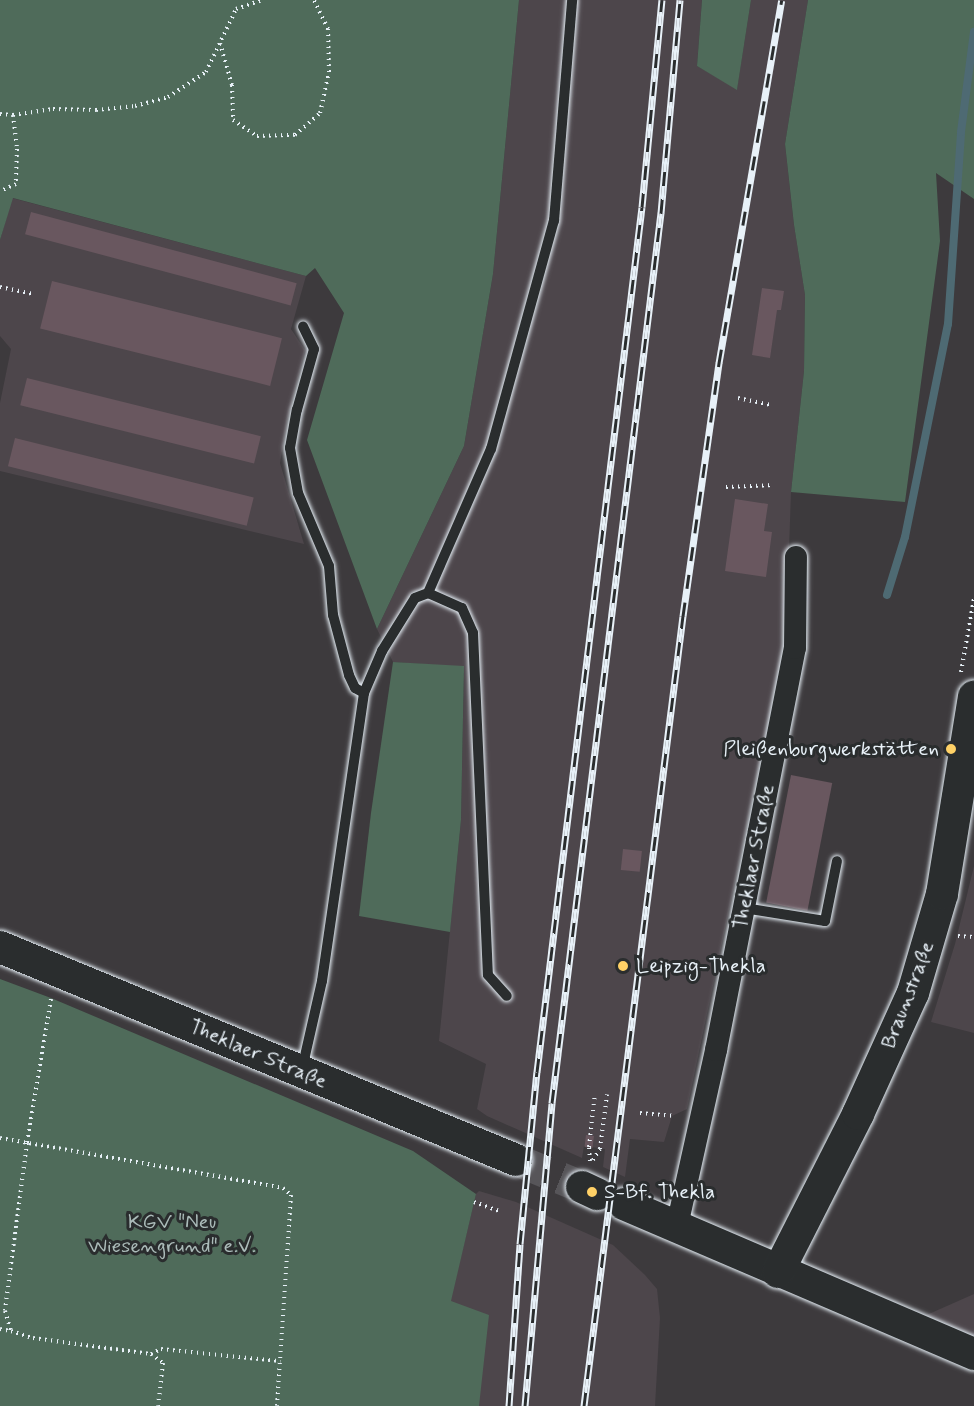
<!DOCTYPE html>
<html>
<head>
<meta charset="utf-8">
<style>
	body { margin:0 }
	#map { position:relative; width:974px; height:1406px; overflow:hidden; background:#3d3a3d; font-family:Mynerve,sans-serif }
	div>[style] { position:absolute }
	.built>* { inset:0; background:#4d464b }
	.green>* { inset:0; background:#4f6b5a }
	.stream>* { height:8px; margin:-4px; padding:0 4px; transform-origin:4px; border-radius:4px; background:#4e6a73 }
	.building>* { inset:0; background:#69575f; transform-origin:0 0 }
	.secondary-tunnel>* { height:32px; margin-top:-16px; transform-origin:0; background:repeating-linear-gradient(90deg,#575559 0 32px,transparent 0 48px) }
	.path>* { height:4px; margin-top:-2px; transform-origin:0; background:repeating-linear-gradient(90deg,#e8f1f8 0 1.5px,transparent 0 6px) }
	.roads { filter:drop-shadow(0 0 2px #e8f1f8) drop-shadow(0 0 2px #e8f1f8) }
	.service>* { height:10px; margin:-5px; padding:0 5px; transform-origin:5px; border-radius:5px; background:#2a2d2e }
	.minor>* { height:22px; margin:-11px; padding:0 11px; transform-origin:11px; border-radius:11px; background:#2a2d2e }
	.secondary>* { height:32px; margin:-16px; padding:0 16px; transform-origin:16px; border-radius:16px; background:#2a2d2e }
	.rail>* { height:7px; margin-top:-3.5px; transform-origin:0; background:repeating-linear-gradient(90deg,#2a2d2e 0 14px,#e8f1f8 0 28px); box-sizing:border-box; border-block:2px solid #e8f1f8 }
	.dots>* { width:16px; height:16px; translate:-50% -50%; box-sizing:border-box; border:3px solid #2a2d2e; border-radius:50% }
	span { translate:-50% -50%; white-space:nowrap; text-align:center; line-height:1.15; -webkit-text-stroke:6px #2a2d2e; paint-order:stroke }
	.poi-label { font-size:21px; color:#e8f1f8 }
	.right { translate:-100% -50%; text-align:right }
	.left { translate:0 -50%; text-align:left }
	.street-label { font-size:21px; color:#e8f1f8 }
	.park-label { font-size:21px; color:#abbbb9 }
</style>
</head>
<body>
<div id="map">
	<div class="built">
		<i style="clip-path:polygon(519px 0,702px 0,697px 66px,737px 89px,751px 0,808px 0,785px 144px,794px 225px,805px 295px,804px 371px,791px 492px,786px 639px,687px 1109px,672px 1116px,664px 1142px,630px 1139px,625px 1177px,603px 1167px,605px 1149px,584px 1146px,582px 1158px,487px 1116px,477px 1109px,486px 1064px,439px 1041px,461px 820px,464px 667px,393px 662px,377px 629px,464px 446px,493px 274px)"></i>
		<i style="clip-path:polygon(12px 198px,306px 276px,291px 329px,305px 350px,287px 421px,280px 463px,304px 544px,0 471px,0 403px,11px 349px,0 336px,0 240px)"></i>
		<i style="clip-path:polygon(974px 866px,974px 1033px,931px 1022px,955px 944px)"></i>
		<i style="clip-path:polygon(479px 1191px,516px 1202px,613px 1245px,645px 1275px,657px 1289px,660px 1318px,655px 1406px,441px 1406px,450px 1302px,476px 1194px)"></i>
		<i style="clip-path:polygon(974px 1294px,974px 1337px,922px 1317px)"></i>
	</div>
	<div class="green">
		<i style="clip-path:polygon(0 0,519px 0,493px 274px,464px 446px,377px 629px,307px 440px,344px 313px,315px 268px,306px 276px,13px 198px,0 240px)"></i>
		<i style="clip-path:polygon(702px 0,751px 0,737px 90px,697px 66px)"></i>
		<i style="clip-path:polygon(808px 0,974px 0,974px 199px,936px 173px,940px 241px,905px 502px,791px 492px,804px 371px,805px 295px,794px 225px,785px 144px)"></i>
		<i style="clip-path:polygon(393px 662px,464px 666px,461px 820px,450px 932px,359px 916px,371px 813px)"></i>
		<i style="clip-path:polygon(0 979px,51px 998px,413px 1151px,476px 1194px,451px 1301px,489px 1315px,479px 1406px,0 1406px)"></i>
	</div>
	<div class="stream">
		<i style="left:887px;top:595px;width:61px;rotate:-72.8deg"></i>
		<i style="left:905px;top:537px;width:217px;rotate:-78.6deg"></i>
		<i style="left:948px;top:324px;width:192px;rotate:-86.1deg"></i>
		<i style="left:961px;top:132px;width:101px;rotate:-82.6deg"></i>
	</div>
	<div class="building">
		<i style="left:31px;top:212px;width:275px;height:23px;rotate:15deg"></i>
		<i style="left:52px;top:281px;width:237px;height:49px;rotate:14deg"></i>
		<i style="clip-path:polygon(762px 288px,784px 291px,781px 310px,777px 310px,770px 358px,752px 355px)"></i>
		<i style="left:27px;top:378px;width:241px;height:28px;rotate:14deg"></i>
		<i style="left:15px;top:438px;width:246px;height:29px;rotate:14deg"></i>
		<i style="clip-path:polygon(735px 499px,768px 504px,764px 531px,772px 532px,766px 577px,725px 571px)"></i>
		<i style="left:791px;top:775px;width:42px;height:130px;rotate:11deg"></i>
		<i style="left:623px;top:849px;width:19px;height:21px;rotate:6deg"></i>
		<i style="left:586px;top:1135px;width:8px;height:12px;rotate:7deg"></i>
	</div>
	<div class="secondary-tunnel">
		<i style="left:516px;top:1160px;width:71px;rotate:22.2deg"></i>
	</div>
	<div class="path">
		<i style="left:220px;top:43px;width:44px;rotate:74.1deg"></i>
		<i style="left:232px;top:85px;width:35px;rotate:88deg"></i>
		<i style="left:233px;top:120px;width:29px;rotate:34deg"></i>
		<i style="left:257px;top:136px;width:38px;rotate:-2deg"></i>
		<i style="left:295px;top:135px;width:33px;rotate:-41deg"></i>
		<i style="left:320px;top:113px;width:42px;rotate:-77.6deg"></i>
		<i style="left:329px;top:72px;width:43px;rotate:-91.3deg"></i>
		<i style="left:328px;top:29px;width:32px;rotate:-116deg"></i>
		<i style="left:0;top:114px;width:13px;rotate:4deg"></i>
		<i style="left:13px;top:115px;width:34px;rotate:83deg"></i>
		<i style="left:17px;top:149px;width:35px;rotate:92deg"></i>
		<i style="left:16px;top:184px;width:17px;rotate:156deg"></i>
		<i style="left:13px;top:115px;width:40px;rotate:-8.5deg"></i>
		<i style="left:53px;top:109px;width:43px;rotate:1.3deg"></i>
		<i style="left:96px;top:110px;width:39px;rotate:-6deg"></i>
		<i style="left:135px;top:106px;width:34px;rotate:-15deg"></i>
		<i style="left:168px;top:97px;width:45px;rotate:-33.3deg"></i>
		<i style="left:206px;top:72px;width:70px;rotate:-64.5deg"></i>
		<i style="left:236px;top:9px;width:28px;rotate:-19deg"></i>
		<i style="left:0;top:287px;width:34px;rotate:12deg"></i>
		<i style="left:738px;top:398px;width:35px;rotate:12deg"></i>
		<i style="left:726px;top:487px;width:48px;rotate:-2.4deg"></i>
		<i style="left:961px;top:672px;width:75px;rotate:-80deg"></i>
		<i style="left:958px;top:936px;width:16px;rotate:4deg"></i>
		<i style="left:51px;top:999px;width:146px;rotate:99.5deg"></i>
		<i style="left:27px;top:1143px;width:169px;rotate:97.5deg"></i>
		<i style="left:5px;top:1311px;width:21px;rotate:73deg"></i>
		<i style="left:11px;top:1331px;width:23px;rotate:18deg"></i>
		<i style="left:33px;top:1338px;width:119px;rotate:7.7deg"></i>
		<i style="left:151px;top:1354px;width:15px;rotate:37deg"></i>
		<i style="left:163px;top:1363px;width:43px;rotate:96.6deg"></i>
		<i style="left:640px;top:1113px;width:32px;rotate:5deg"></i>
		<i style="left:0;top:1138px;width:287px;rotate:10deg"></i>
		<i style="left:283px;top:1188px;width:11px;rotate:41deg"></i>
		<i style="left:291px;top:1195px;width:211px;rotate:93.8deg"></i>
		<i style="left:593px;top:1160px;width:13px;rotate:-58deg"></i>
		<i style="left:600px;top:1149px;width:55px;rotate:-82.7deg"></i>
		<i style="left:590px;top:1161px;width:14px;rotate:-94deg"></i>
		<i style="left:589px;top:1147px;width:54px;rotate:-83.7deg"></i>
		<i style="left:474px;top:1202px;width:27px;rotate:20deg"></i>
		<i style="left:0;top:1329px;width:11px;rotate:10deg"></i>
		<i style="left:151px;top:1354px;width:11px;rotate:-27deg"></i>
		<i style="left:161px;top:1349px;width:120px;rotate:5.8deg"></i>
	</div>
	<div class="roads">
		<div class="service">
			<i style="left:428px;top:593px;width:37px;rotate:24deg"></i>
			<i style="left:462px;top:608px;width:27px;rotate:66deg"></i>
			<i style="left:473px;top:633px;width:342px;rotate:87.5deg"></i>
			<i style="left:488px;top:975px;width:28px;rotate:48deg"></i>
			<i style="left:364px;top:693px;width:46px;rotate:-66.8deg"></i>
			<i style="left:382px;top:651px;width:62px;rotate:-58.1deg"></i>
			<i style="left:415px;top:598px;width:14px;rotate:-21deg"></i>
			<i style="left:428px;top:593px;width:157px;rotate:-66.4deg"></i>
			<i style="left:491px;top:449px;width:237px;rotate:-74.6deg"></i>
			<i style="left:554px;top:221px;width:222px;rotate:-85.3deg"></i>
			<i style="left:744px;top:908px;width:82px;rotate:9.1deg"></i>
			<i style="left:825px;top:921px;width:61px;rotate:-78.7deg"></i>
			<i style="left:302px;top:1069px;width:90px;rotate:-77.2deg"></i>
			<i style="left:322px;top:981px;width:291px;rotate:-81.7deg"></i>
			<i style="left:364px;top:693px;width:10px;rotate:-151deg"></i>
			<i style="left:355px;top:688px;width:14px;rotate:-115deg"></i>
			<i style="left:349px;top:675px;width:62px;rotate:-104.9deg"></i>
			<i style="left:333px;top:615px;width:49px;rotate:-94.7deg"></i>
			<i style="left:329px;top:566px;width:79px;rotate:-113deg"></i>
			<i style="left:298px;top:493px;width:46px;rotate:-100.1deg"></i>
			<i style="left:290px;top:448px;width:39px;rotate:-80deg"></i>
			<i style="left:297px;top:410px;width:63px;rotate:-74.4deg"></i>
			<i style="left:314px;top:349px;width:25px;rotate:-116deg"></i>
		</div>
		<div class="minor">
			<i style="left:677px;top:1226px;width:180px;rotate:-77.5deg"></i>
			<i style="left:716px;top:1050px;width:410px;rotate:-78.9deg"></i>
			<i style="left:795px;top:648px;width:91px;rotate:-89.4deg"></i>
		</div>
		<div class="secondary">
			<i style="left:0;top:947px;width:558px;rotate:22.43deg"></i>
			<i style="left:582px;top:1187px;width:17px;rotate:25deg"></i>
			<i style="left:624px;top:1204px;width:381px;rotate:23.2deg"></i>
			<i style="left:778px;top:1272px;width:177px;rotate:-63.1deg"></i>
			<i style="left:858px;top:1114px;width:133px;rotate:-65.6deg"></i>
			<i style="left:913px;top:993px;width:103px;rotate:-73.7deg"></i>
			<i style="left:942px;top:894px;width:200px;rotate:-80.8deg"></i>
		</div>
	</div>
	<div class="rail">
		<i style="left:509px;top:1406px;width:162px;rotate:-86.1deg"></i>
		<i style="left:520px;top:1244px;width:173px;rotate:-84.4deg"></i>
		<i style="left:537px;top:1072px;width:871px;rotate:-83.08deg"></i>
		<i style="left:642px;top:207px;width:208px;rotate:-84.5deg"></i>
		<i style="left:525px;top:1406px;width:304px;rotate:-84.9deg"></i>
		<i style="left:552px;top:1103px;width:897px;rotate:-83.02deg"></i>
		<i style="left:661px;top:213px;width:214px;rotate:-84.9deg"></i>
		<i style="left:584px;top:1406px;width:796px;rotate:-82.86deg"></i>
		<i style="left:683px;top:616px;width:256px;rotate:-81.9deg"></i>
		<i style="left:719px;top:363px;width:368px;rotate:-80.2deg"></i>
	</div>
	<div class="dots">
		<i style="left:951px;top:749px;background:#ffd166"></i>
		<i style="left:623px;top:966px;background:#ffd166"></i>
		<i style="left:592px;top:1192px;background:#ffd166"></i>
	</div>
	<div class="poi-label">
		<span class="right" style="left:939px;top:749px">Pleißenburgwerkstätten</span>
		<span class="left" style="left:636px;top:966px">Leipzig-Thekla</span>
		<span class="left" style="left:604px;top:1192px">S-Bf. Thekla</span>
	</div>
	<div class="street-label">
		<span style="left:754px;top:857px;rotate:-79deg">Theklaer Straße</span>
		<span style="left:908px;top:995px;rotate:-69deg">Braunstraße</span>
		<span style="left:258px;top:1054px;rotate:23deg">Theklaer Straße</span>
	</div>
	<div class="park-label">
		<span style="left:172px;top:1234px">KGV "Neu<br>Wiesengrund" e.V.</span>
	</div>
</div>
</body>
</html>
